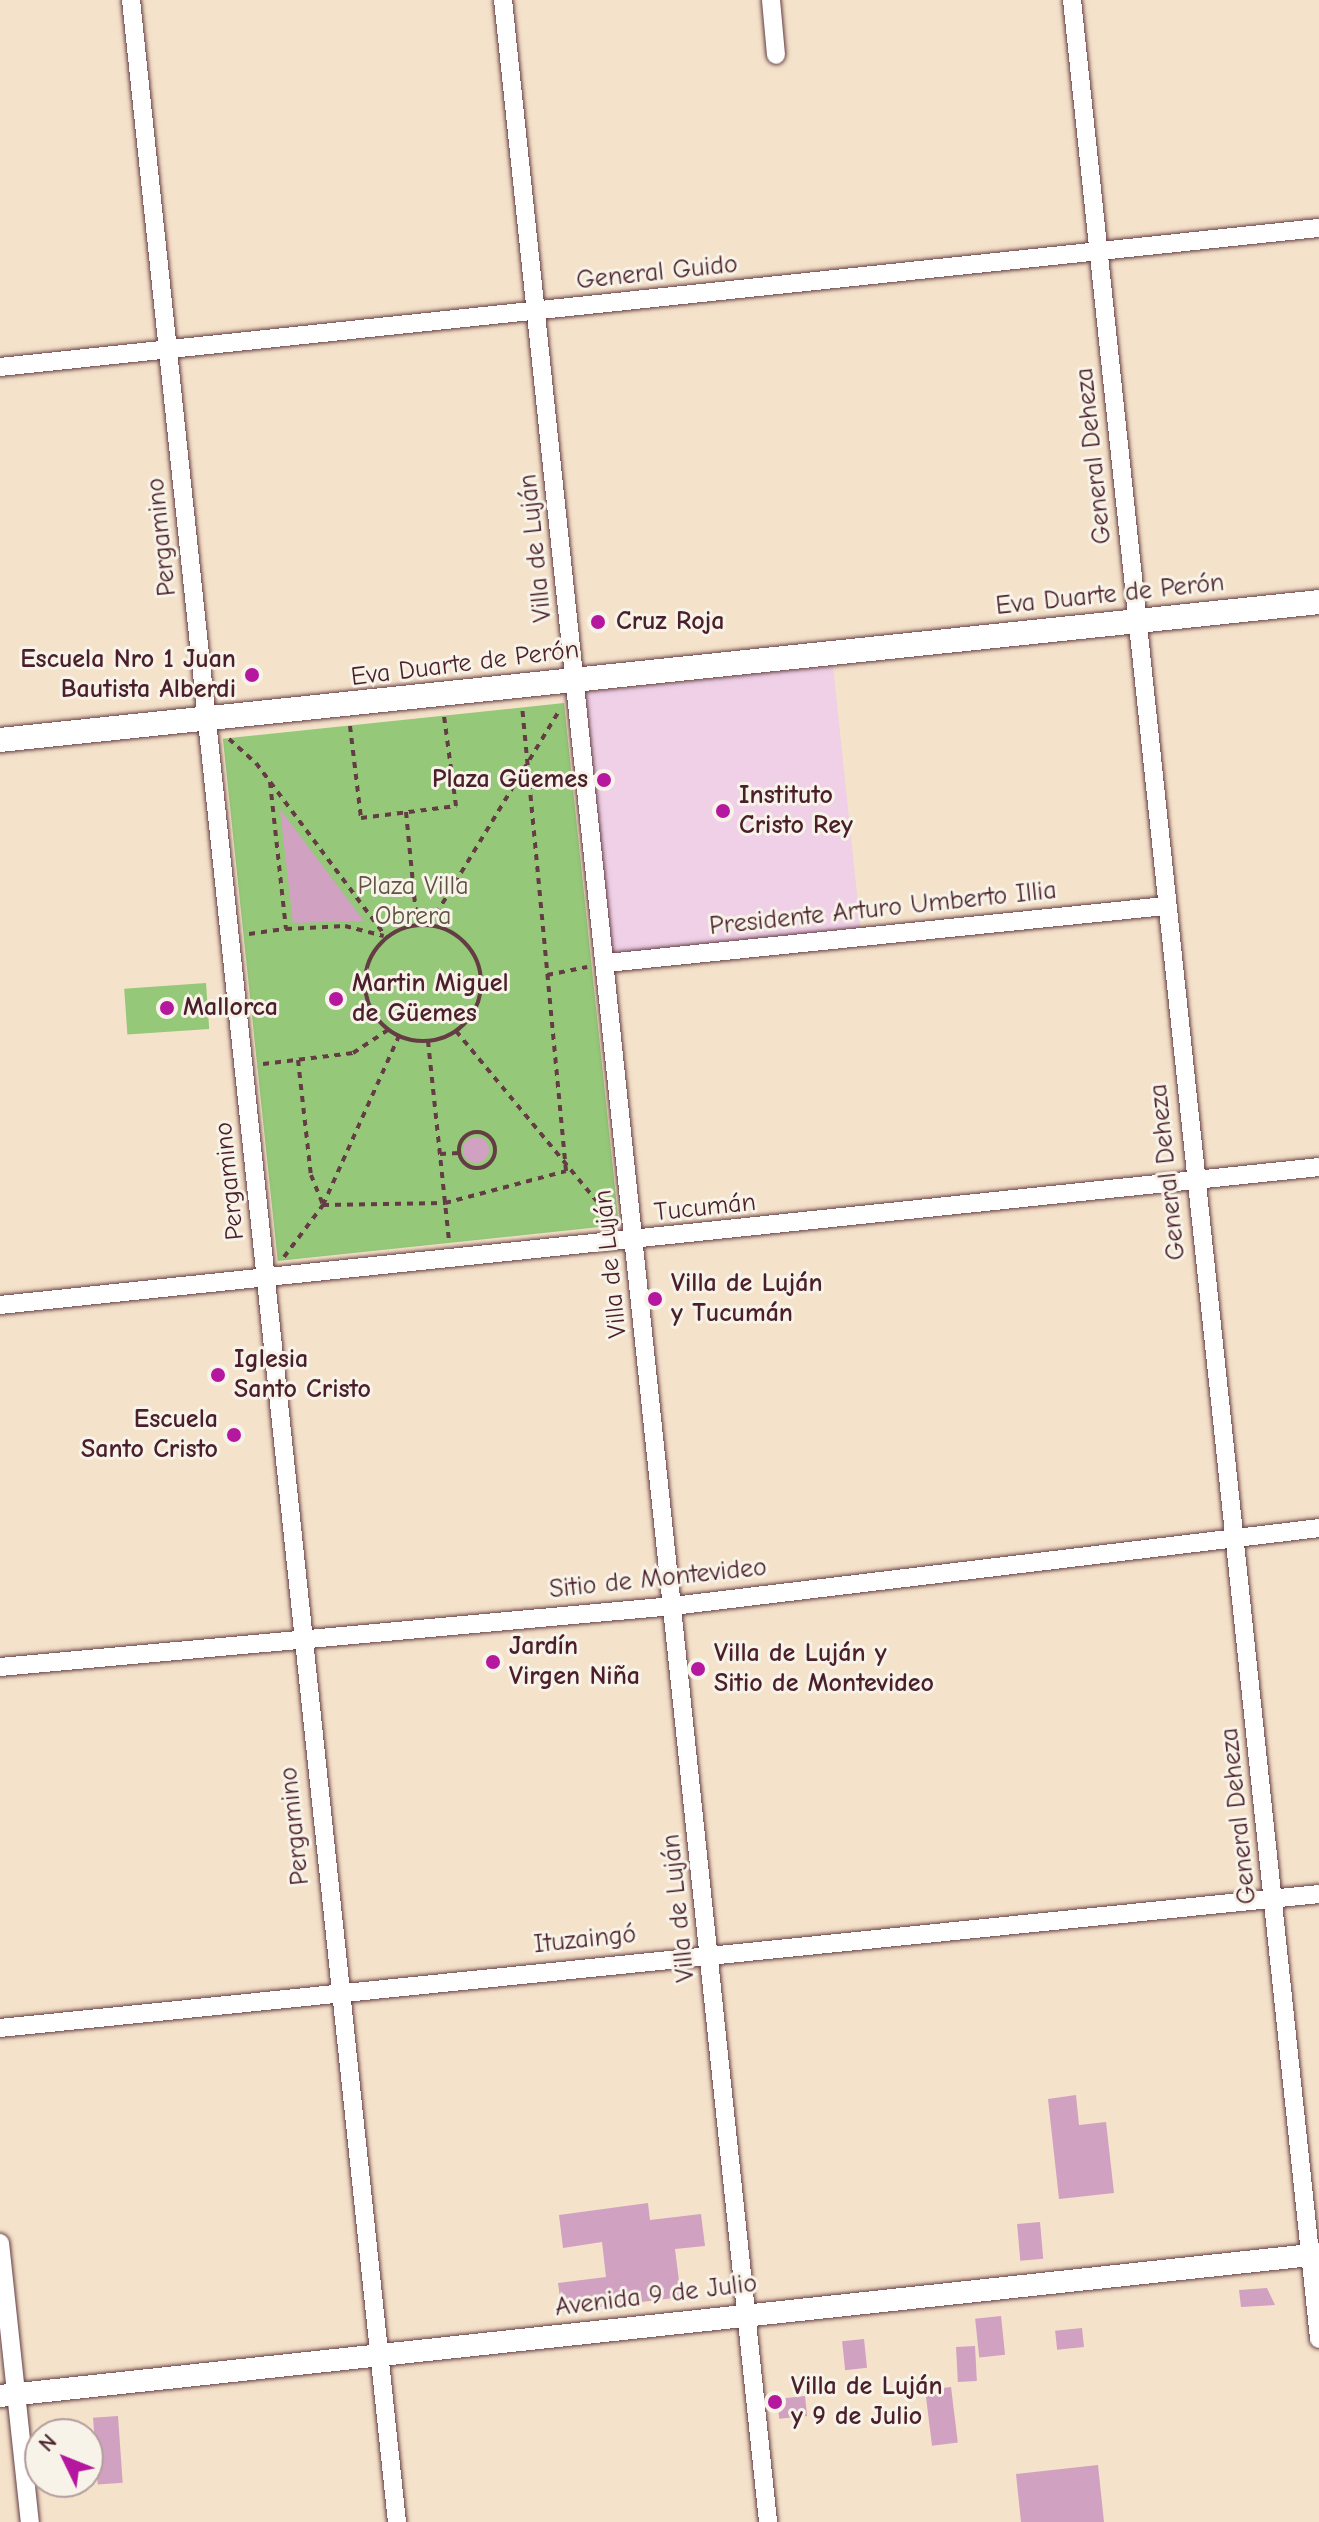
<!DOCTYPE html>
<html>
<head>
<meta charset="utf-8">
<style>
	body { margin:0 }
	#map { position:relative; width:1319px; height:2522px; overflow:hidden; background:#f5e2ca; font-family:"Comic Neue",sans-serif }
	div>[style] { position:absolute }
	.built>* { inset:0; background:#efd0e7; transform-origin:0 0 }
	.green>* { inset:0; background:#95c878; transform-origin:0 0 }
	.building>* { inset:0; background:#d0a1c0; transform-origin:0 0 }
	.round { border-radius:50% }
	.path>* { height:4px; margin-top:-2px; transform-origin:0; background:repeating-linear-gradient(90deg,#643c43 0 6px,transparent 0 12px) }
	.path>.ring { margin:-2px; padding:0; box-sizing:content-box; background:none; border:4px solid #643c43; border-radius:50% }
	.roads { filter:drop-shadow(0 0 2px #643c43) drop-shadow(0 0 2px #643c43) }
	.minor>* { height:18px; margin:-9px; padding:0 9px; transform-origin:9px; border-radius:9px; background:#fff }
	.tertiary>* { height:22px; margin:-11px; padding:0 11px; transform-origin:11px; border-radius:11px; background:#fff }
	.secondary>* { height:24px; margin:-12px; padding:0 12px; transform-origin:12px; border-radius:12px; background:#fff }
	.dots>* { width:22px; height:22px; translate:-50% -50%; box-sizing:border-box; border:4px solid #f7f3e8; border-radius:50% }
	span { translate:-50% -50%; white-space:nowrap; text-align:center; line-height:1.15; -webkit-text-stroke:6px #f7f3e8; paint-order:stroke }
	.street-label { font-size:26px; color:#4a1f2b }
	.poi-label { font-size:26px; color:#4a1f2b; font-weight:700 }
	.left { translate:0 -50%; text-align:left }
	.right { translate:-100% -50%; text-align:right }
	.park-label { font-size:26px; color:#605242 }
	.north { position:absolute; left:24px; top:2418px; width:80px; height:80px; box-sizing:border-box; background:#f7f3e8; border:2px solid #b29e9c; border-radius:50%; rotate:313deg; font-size:22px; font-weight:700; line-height:32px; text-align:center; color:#4a1f2b }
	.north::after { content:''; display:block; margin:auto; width:28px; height:36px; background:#b5179e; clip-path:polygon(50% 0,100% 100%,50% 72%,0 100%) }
</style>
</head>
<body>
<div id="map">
	<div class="built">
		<i style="left:833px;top:666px;width:265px;height:250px;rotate:84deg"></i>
	</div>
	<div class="green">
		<i style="left:564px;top:703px;width:525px;height:343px;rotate:84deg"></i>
		<i style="left:206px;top:983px;width:46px;height:82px;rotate:86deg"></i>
	</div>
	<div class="building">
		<i style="clip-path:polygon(280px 809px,364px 921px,293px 923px)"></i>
		<i class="round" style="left:463px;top:1137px;width:26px;height:26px"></i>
		<i style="clip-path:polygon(1076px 2095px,1079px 2125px,1106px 2122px,1114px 2193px,1059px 2199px,1048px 2099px)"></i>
		<i style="clip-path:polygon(648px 2203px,650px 2220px,701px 2214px,705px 2246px,675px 2249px,681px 2297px,562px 2312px,558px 2283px,606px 2277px,602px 2242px,563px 2248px,559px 2215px)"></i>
		<i style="left:1040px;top:2222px;width:37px;height:23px;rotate:85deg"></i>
		<i style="clip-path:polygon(1267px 2288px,1275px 2305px,1241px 2307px,1239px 2290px)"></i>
		<i style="left:1001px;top:2316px;width:39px;height:26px;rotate:84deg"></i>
		<i style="left:1082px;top:2328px;width:19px;height:27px;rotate:84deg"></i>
		<i style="left:864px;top:2339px;width:29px;height:22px;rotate:84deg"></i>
		<i style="left:975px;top:2346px;width:35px;height:19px;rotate:87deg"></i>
		<i style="left:951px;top:2387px;width:56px;height:26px;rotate:83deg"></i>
		<i style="left:805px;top:2396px;width:20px;height:28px;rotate:84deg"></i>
		<i style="left:118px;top:2416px;width:67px;height:25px;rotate:86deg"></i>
		<i style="clip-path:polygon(1098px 2465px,1104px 2522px,1021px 2522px,1016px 2474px)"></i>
	</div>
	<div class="path">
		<i style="left:350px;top:726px;width:93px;rotate:83.2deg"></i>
		<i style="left:361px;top:818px;width:96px;rotate:-7.2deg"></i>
		<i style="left:456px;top:806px;width:91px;rotate:-97.6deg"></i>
		<i style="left:229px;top:739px;width:36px;rotate:42deg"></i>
		<i style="left:256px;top:763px;width:217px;rotate:53.2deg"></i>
		<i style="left:270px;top:782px;width:148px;rotate:83.8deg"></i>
		<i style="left:286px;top:929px;width:59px;rotate:-2.9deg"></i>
		<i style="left:345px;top:926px;width:40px;rotate:14.4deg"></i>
		<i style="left:406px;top:812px;width:113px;rotate:84.4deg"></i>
		<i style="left:430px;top:924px;width:249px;rotate:-58.8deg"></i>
		<i class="ring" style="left:365px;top:925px;width:112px;height:112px"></i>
		<i style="left:249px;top:934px;width:37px;rotate:-8deg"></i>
		<i style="left:547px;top:975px;width:41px;rotate:-11.3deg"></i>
		<i style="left:456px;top:1031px;width:241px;rotate:50.4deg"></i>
		<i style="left:428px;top:1041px;width:202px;rotate:84deg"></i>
		<i style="left:298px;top:1060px;width:116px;rotate:83.6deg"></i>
		<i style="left:311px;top:1175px;width:32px;rotate:68deg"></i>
		<i style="left:323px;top:1205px;width:122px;rotate:-0.9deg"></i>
		<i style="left:445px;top:1203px;width:125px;rotate:-14.8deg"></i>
		<i style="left:566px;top:1171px;width:466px;rotate:-95.4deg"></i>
		<i style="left:263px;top:1064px;width:91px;rotate:-7deg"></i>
		<i style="left:353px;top:1053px;width:42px;rotate:-33.3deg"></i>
		<i class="ring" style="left:459px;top:1132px;width:32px;height:32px"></i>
		<i style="left:440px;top:1154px;width:19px;rotate:-3deg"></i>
		<i style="left:284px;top:1257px;width:65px;rotate:-53.1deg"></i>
		<i style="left:323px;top:1205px;width:185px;rotate:-65.8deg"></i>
	</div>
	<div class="roads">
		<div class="minor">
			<i style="left:131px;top:0;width:2536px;rotate:83.98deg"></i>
			<i style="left:503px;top:0;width:2536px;rotate:84deg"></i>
			<i style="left:771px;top:0;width:55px;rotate:84.8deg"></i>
			<i style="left:1072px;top:0;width:2352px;rotate:83.97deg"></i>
			<i style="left:0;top:367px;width:1326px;rotate:-6.02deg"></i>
			<i style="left:607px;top:963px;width:561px;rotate:-5.83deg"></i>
			<i style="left:0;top:1305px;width:1326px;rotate:-5.97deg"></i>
			<i style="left:0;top:1667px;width:676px;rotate:-5.18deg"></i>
			<i style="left:673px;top:1606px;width:651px;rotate:-6.88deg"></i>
			<i style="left:0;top:2028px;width:1326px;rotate:-5.8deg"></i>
			<i style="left:0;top:2243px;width:281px;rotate:83.9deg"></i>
		</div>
		<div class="tertiary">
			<i style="left:0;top:2396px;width:1327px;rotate:-6.14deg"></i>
		</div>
		<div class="secondary">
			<i style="left:0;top:740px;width:1326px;rotate:-5.97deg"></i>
		</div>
	</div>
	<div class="dots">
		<i style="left:598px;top:622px;background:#b5179e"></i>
		<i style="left:252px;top:675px;background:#b5179e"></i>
		<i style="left:604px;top:780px;background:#b5179e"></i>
		<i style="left:723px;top:811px;background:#b5179e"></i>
		<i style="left:336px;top:999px;background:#b5179e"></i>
		<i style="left:167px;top:1008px;background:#b5179e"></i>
		<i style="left:655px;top:1299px;background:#b5179e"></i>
		<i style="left:218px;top:1375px;background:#b5179e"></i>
		<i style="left:234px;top:1435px;background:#b5179e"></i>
		<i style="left:493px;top:1662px;background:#b5179e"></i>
		<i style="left:698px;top:1669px;background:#b5179e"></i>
		<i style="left:775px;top:2402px;background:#b5179e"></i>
	</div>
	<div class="street-label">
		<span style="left:657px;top:273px;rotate:-6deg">General Guido</span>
		<span style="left:1094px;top:456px;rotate:-96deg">General Deheza</span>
		<span style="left:162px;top:537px;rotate:-96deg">Pergamino</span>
		<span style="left:536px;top:548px;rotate:-96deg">Villa de Luján</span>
		<span style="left:1110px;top:595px;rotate:-6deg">Eva Duarte de Perón</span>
		<span style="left:465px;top:664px;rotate:-7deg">Eva Duarte de Perón</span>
		<span style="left:883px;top:909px;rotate:-6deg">Presidente Arturo Umberto Illia</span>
		<span style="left:1168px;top:1172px;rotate:-96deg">General Deheza</span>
		<span style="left:230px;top:1181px;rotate:-96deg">Pergamino</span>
		<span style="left:705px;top:1208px;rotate:-6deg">Tucumán</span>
		<span style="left:611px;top:1264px;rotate:-96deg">Villa de Luján</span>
		<span style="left:658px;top:1579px;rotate:-6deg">Sitio de Montevideo</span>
		<span style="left:1239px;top:1816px;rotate:-96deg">General Deheza</span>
		<span style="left:295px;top:1826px;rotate:-96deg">Pergamino</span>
		<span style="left:679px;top:1908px;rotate:-96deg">Villa de Luján</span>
		<span style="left:585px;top:1940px;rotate:-6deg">Ituzaingó</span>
		<span style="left:656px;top:2296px;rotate:-7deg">Avenida 9 de Julio</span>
	</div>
	<div class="poi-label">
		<span class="left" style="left:616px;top:622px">Cruz Roja</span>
		<span class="right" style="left:236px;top:675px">Escuela Nro 1 Juan<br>Bautista Alberdi</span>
		<span class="right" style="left:588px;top:780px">Plaza Güemes</span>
		<span class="left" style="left:739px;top:811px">Instituto<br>Cristo Rey</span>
		<span class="left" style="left:352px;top:999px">Martin Miguel<br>de Güemes</span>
		<span class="left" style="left:183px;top:1008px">Mallorca</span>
		<span class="left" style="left:671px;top:1299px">Villa de Luján<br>y Tucumán</span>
		<span class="left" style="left:234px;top:1375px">Iglesia<br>Santo Cristo</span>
		<span class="right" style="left:218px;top:1435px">Escuela<br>Santo Cristo</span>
		<span class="left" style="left:509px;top:1662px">Jardín<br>Virgen Niña</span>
		<span class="left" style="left:714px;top:1669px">Villa de Luján y<br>Sitio de Montevideo</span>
		<span class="left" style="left:791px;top:2402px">Villa de Luján<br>y 9 de Julio</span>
	</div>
	<div class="park-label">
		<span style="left:413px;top:902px">Plaza Villa<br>Obrera</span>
	</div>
	<div class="north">N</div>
</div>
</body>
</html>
